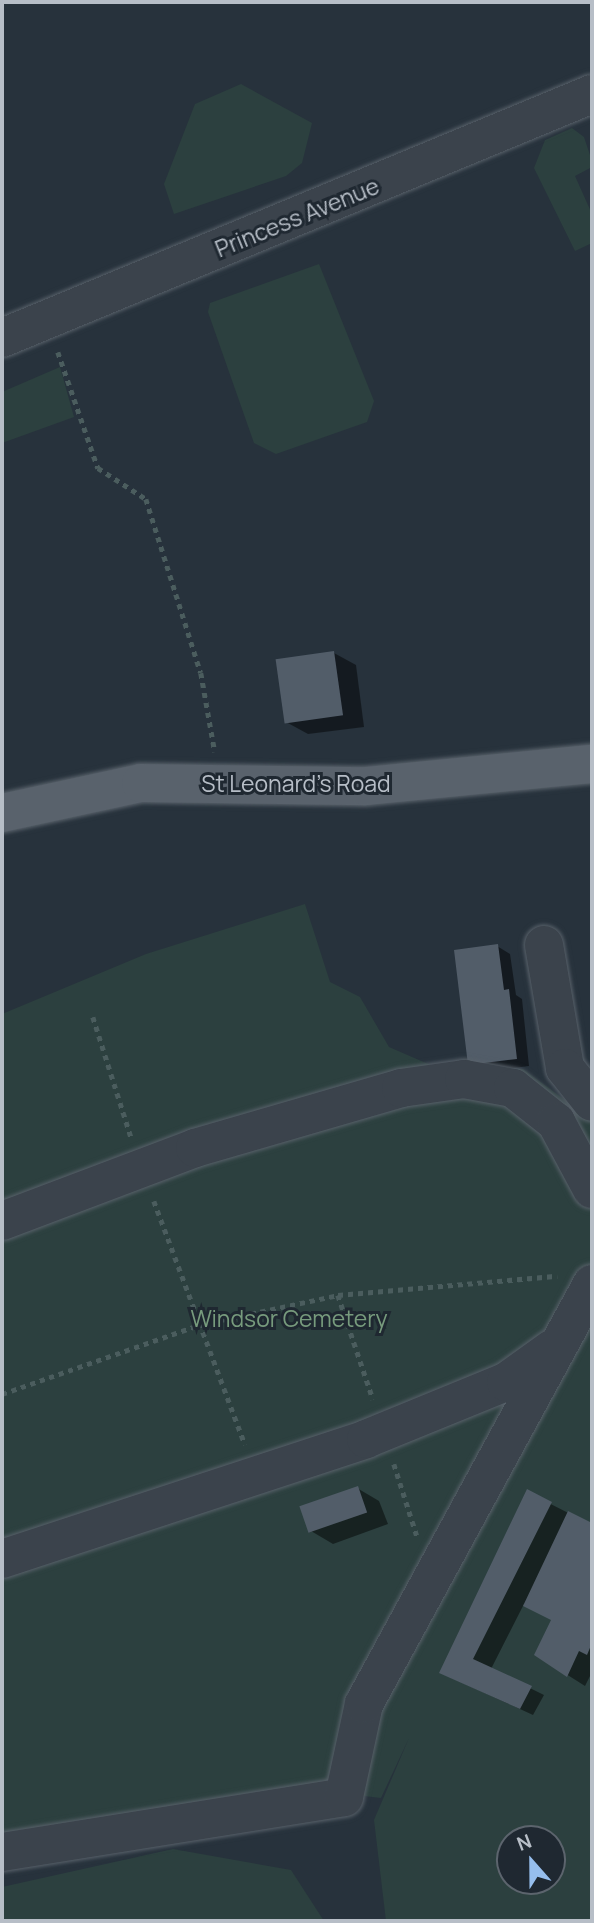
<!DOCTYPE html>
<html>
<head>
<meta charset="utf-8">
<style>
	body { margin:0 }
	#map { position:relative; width:594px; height:1923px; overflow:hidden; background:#27323c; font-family:Manrope,sans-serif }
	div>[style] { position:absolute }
	.green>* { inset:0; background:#2c403f }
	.shadow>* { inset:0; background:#0007 }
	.building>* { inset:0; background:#525d69; transform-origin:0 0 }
	.path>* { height:4.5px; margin-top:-2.25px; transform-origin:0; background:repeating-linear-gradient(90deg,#4b5d5e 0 5px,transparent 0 10px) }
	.roads { filter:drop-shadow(0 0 2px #58616a) drop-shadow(0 0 2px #58616a) }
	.minor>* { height:38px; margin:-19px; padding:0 19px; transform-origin:19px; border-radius:19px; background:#3b434c }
	.major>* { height:38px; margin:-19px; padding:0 19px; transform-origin:19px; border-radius:19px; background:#59626c }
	span { translate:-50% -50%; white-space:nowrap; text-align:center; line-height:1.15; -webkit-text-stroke:6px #1f2831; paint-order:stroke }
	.street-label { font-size:23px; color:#b7bec7 }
	.park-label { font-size:23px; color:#779b7d }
	.frame { position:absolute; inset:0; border:4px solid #b7bec7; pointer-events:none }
	.north { position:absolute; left:496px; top:1825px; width:70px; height:70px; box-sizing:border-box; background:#1f2831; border:2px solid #5c646d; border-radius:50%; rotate:339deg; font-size:19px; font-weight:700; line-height:28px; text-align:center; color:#b7bec7 }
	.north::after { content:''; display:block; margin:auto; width:24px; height:32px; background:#96beed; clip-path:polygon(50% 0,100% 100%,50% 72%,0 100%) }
</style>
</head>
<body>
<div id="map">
	<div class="green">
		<i style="clip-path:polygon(241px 84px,312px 123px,302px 163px,286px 176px,174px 214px,164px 184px,195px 104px)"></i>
		<i style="clip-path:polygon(572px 128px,584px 137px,592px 161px,592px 167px,575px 176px,592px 214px,592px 243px,575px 251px,534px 168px,545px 140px)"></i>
		<i style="clip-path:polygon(319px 264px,374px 401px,367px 422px,276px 454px,254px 443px,208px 312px,210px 303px)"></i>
		<i style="clip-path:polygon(60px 367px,74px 417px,2px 443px,2px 392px)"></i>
		<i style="clip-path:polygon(evenodd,305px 904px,330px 982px,360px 997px,389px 1047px,435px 1067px,523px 1069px,592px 1120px,592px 1921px,386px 1921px,374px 1820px,409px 1738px,381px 1798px,347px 1794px,2px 1848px,2px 1014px,146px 954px,305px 904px,510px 1839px,552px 1839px,552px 1881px,510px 1881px,510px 1839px)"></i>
		<i style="clip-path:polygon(173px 1849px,291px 1870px,324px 1921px,2px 1921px,2px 1887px)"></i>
	</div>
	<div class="shadow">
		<i style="clip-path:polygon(334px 653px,356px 665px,364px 727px,308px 734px,286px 722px)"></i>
		<i style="clip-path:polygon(497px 946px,510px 954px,516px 995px,522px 999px,529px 1066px,483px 1072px)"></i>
		<i style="clip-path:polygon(357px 1488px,379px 1501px,388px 1524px,333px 1544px,311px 1531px)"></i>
		<i style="clip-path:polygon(527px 1492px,592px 1525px,592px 1672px,585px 1686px,536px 1655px,553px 1620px,524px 1604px,491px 1669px,544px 1695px,533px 1715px,441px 1673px)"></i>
	</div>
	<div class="building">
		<i style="left:334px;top:651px;width:65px;height:59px;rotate:82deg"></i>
		<i style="clip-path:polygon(498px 944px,504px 990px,509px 989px,517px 1059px,468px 1065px,454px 950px)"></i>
		<i style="left:358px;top:1486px;width:28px;height:62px;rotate:71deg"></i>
		<i style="clip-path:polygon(527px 1489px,552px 1502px,473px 1659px,532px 1686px,520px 1709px,439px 1673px)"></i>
		<i style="clip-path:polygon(568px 1511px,592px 1523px,590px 1626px,592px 1643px,587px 1655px,579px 1651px,567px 1677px,534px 1655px,551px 1620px,523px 1606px)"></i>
	</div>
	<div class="path">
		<i style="left:58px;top:352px;width:123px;rotate:71deg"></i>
		<i style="left:98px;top:468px;width:57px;rotate:32.9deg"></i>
		<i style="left:146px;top:499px;width:182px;rotate:72.5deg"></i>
		<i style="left:201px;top:673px;width:80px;rotate:80deg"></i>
		<i style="left:93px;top:1017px;width:126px;rotate:72.4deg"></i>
		<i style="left:154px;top:1201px;width:260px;rotate:69.5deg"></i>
		<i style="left:338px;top:1295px;width:220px;rotate:-5deg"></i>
		<i style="left:2px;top:1394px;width:212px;rotate:-19.3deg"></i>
		<i style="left:202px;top:1324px;width:139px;rotate:-12deg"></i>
		<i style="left:338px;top:1295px;width:110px;rotate:71.4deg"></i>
		<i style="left:394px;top:1464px;width:76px;rotate:72.3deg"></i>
	</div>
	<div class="roads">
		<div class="minor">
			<i style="left:2px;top:338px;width:638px;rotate:-22.47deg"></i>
			<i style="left:544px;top:945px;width:125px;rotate:80.3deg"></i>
			<i style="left:565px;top:1068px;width:43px;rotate:51.5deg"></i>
			<i style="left:2px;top:1221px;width:206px;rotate:-20.7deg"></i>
			<i style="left:195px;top:1148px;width:215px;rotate:-16.2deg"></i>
			<i style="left:401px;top:1088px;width:64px;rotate:-8.1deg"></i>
			<i style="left:464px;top:1079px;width:50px;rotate:10.4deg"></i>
			<i style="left:513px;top:1088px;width:55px;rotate:38.3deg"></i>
			<i style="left:556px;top:1122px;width:76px;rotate:61.8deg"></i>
			<i style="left:2px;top:1559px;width:383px;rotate:-18.2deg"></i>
			<i style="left:366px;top:1439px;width:151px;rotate:-22.2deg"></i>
			<i style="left:506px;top:1382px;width:57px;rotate:-35.7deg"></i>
			<i style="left:2px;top:1852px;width:346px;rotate:-9.1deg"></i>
			<i style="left:344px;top:1797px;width:95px;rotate:-77.9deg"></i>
			<i style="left:364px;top:1704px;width:478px;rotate:-61.5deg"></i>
		</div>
		<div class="major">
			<i style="left:2px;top:813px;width:142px;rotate:-12.2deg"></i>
			<i style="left:141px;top:783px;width:225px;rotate:0.8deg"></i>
			<i style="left:366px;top:786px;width:227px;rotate:-5.6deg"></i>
		</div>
	</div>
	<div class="street-label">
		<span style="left:297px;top:217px;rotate:-22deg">Princess Avenue</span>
		<span style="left:296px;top:783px">St Leonard's Road</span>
	</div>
	<div class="park-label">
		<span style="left:289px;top:1318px">Windsor Cemetery</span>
	</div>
	<div class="frame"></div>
	<div class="north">N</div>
</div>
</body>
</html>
